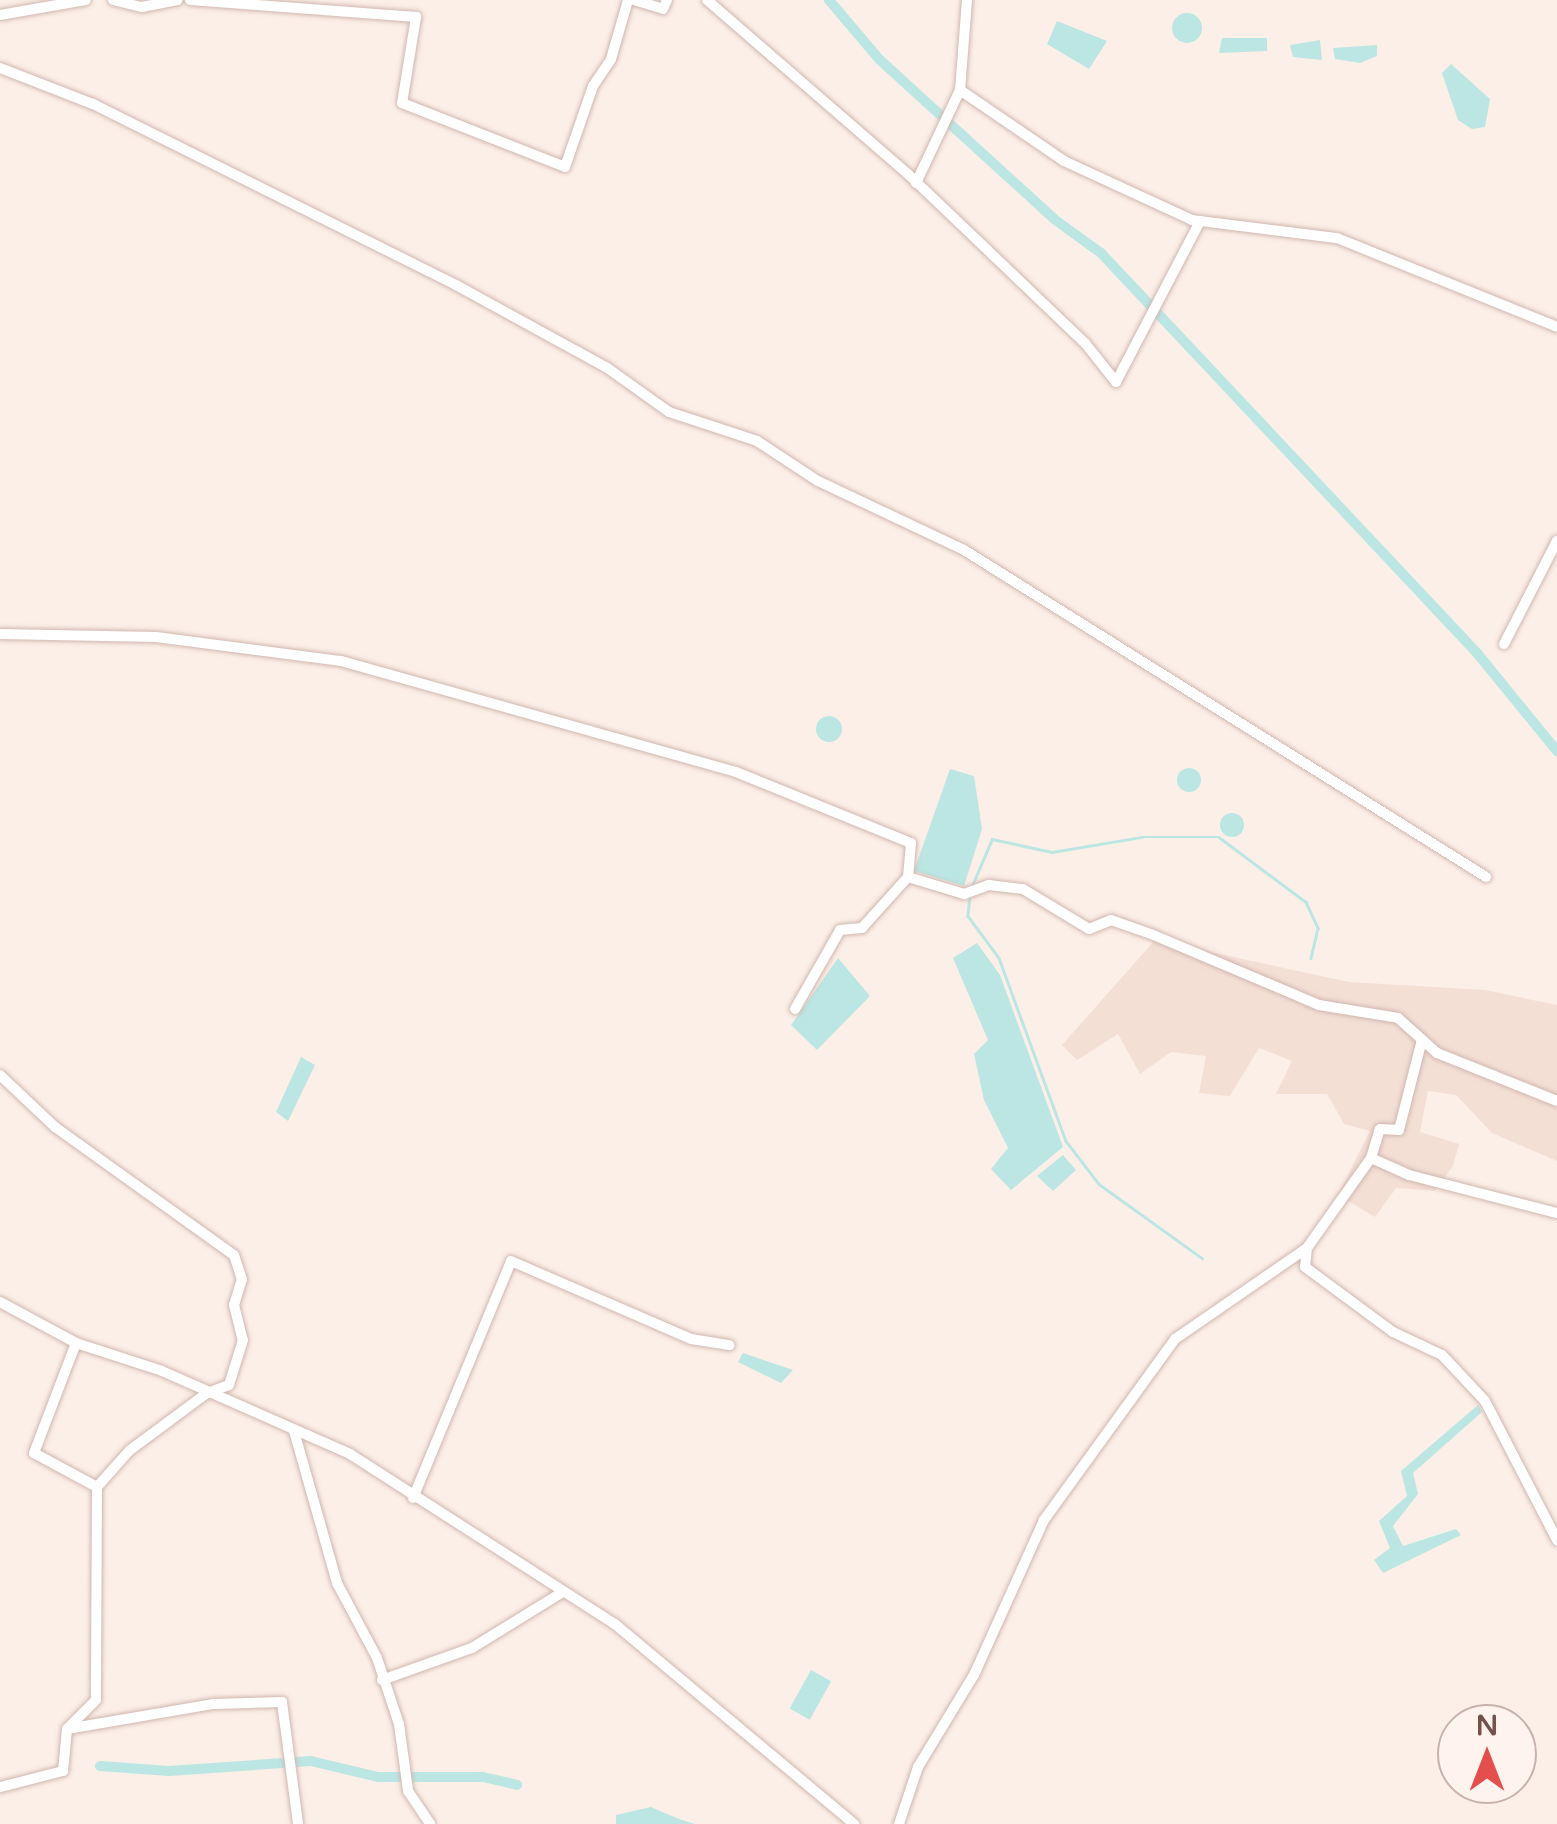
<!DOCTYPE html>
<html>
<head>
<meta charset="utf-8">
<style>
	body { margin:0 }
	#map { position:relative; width:1557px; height:1824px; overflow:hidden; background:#fcefe7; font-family:"Varela Round",sans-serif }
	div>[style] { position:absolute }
	.residential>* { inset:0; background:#f4dfd5 }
	.water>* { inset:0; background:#bbe6e3; transform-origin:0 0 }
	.round { border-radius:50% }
	.stream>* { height:2.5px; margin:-1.25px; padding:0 1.25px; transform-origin:1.25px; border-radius:1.25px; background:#bbe6e3 }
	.canal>* { height:10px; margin:-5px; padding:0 5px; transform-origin:5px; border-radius:5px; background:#bbe6e3 }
	.roads { filter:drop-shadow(0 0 2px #d0b7af) drop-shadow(0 0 2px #d0b7af) }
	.minor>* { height:10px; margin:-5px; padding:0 5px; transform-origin:5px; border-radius:5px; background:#fff }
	span { translate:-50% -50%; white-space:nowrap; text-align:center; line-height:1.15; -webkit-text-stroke:8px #fff4ed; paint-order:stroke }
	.north { position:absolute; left:1437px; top:1704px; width:100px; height:100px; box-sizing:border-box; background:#fff4ed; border:2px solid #c8b3ac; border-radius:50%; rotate:0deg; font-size:28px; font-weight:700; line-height:40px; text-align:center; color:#76514b }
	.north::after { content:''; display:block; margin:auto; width:35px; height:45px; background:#e44f4e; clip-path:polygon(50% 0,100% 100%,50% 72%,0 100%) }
</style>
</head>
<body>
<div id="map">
	<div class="residential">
		<i style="clip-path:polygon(1155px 940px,1349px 982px,1485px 990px,1557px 1005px,1557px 1161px,1492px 1133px,1456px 1095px,1428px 1091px,1420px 1132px,1459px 1144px,1453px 1166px,1435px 1191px,1396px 1188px,1375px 1217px,1338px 1195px,1370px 1131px,1344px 1124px,1327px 1094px,1276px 1094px,1292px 1061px,1259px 1048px,1230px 1096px,1199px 1093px,1206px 1056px,1171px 1052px,1140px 1074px,1118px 1034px,1077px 1060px,1062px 1045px)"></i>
	</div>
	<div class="water">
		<i class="round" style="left:1172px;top:13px;width:30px;height:30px"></i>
		<i style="clip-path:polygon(1057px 21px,1107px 41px,1089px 69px,1047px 44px)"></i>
		<i style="clip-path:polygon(1222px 38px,1267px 38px,1267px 51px,1219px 53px)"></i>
		<i style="clip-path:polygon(1320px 40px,1322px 60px,1293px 57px,1290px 45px)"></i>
		<i style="clip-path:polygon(1377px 45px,1377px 56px,1360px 63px,1335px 59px,1333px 48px)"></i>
		<i style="clip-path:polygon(1451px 64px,1490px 99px,1485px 127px,1472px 129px,1458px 120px,1442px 73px)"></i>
		<i class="round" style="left:816px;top:716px;width:26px;height:26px"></i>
		<i class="round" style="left:1177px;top:768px;width:24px;height:24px"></i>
		<i style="clip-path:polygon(950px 769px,974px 776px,982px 829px,964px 886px,914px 871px)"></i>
		<i class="round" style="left:1220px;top:813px;width:24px;height:24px"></i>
		<i style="clip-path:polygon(977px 943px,1000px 975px,1063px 1147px,1011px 1190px,991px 1169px,1008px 1148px,984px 1100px,974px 1054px,988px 1040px,953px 958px)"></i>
		<i style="clip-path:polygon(838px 958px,870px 996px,817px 1050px,791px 1025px)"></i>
		<i style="clip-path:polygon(301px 1057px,315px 1065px,288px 1121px,276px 1112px)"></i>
		<i style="clip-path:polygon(1063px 1155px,1076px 1170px,1053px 1191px,1037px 1176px)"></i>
		<i style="clip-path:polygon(743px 1353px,793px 1370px,781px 1383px,738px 1362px)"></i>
		<i style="clip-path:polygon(1478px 1405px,1482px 1412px,1413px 1473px,1418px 1494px,1393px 1526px,1403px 1546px,1456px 1529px,1461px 1535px,1383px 1573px,1374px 1560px,1390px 1548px,1379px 1521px,1407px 1496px,1401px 1471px)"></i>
		<i style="left:811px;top:1670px;width:23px;height:44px;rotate:29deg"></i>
		<i style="clip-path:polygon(651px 1807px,679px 1819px,695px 1824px,616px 1824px,616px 1815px)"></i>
	</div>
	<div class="stream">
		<i style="left:971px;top:888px;width:53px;rotate:-66.8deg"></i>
		<i style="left:992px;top:839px;width:61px;rotate:12.2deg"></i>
		<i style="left:1052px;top:852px;width:91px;rotate:-9.5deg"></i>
		<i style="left:1142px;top:837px;width:77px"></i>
		<i style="left:1219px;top:837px;width:109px;rotate:36.8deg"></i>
		<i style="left:1306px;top:902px;width:29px;rotate:65deg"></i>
		<i style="left:1318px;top:928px;width:31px;rotate:103deg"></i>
		<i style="left:970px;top:896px;width:20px;rotate:96deg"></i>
		<i style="left:968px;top:916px;width:52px;rotate:53.6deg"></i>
		<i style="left:999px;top:958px;width:195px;rotate:69.9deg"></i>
		<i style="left:1066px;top:1141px;width:54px;rotate:52.5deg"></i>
		<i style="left:1099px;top:1184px;width:127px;rotate:35.7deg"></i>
	</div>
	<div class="canal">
		<i style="left:829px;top:0;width:77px;rotate:49.7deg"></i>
		<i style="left:879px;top:59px;width:237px;rotate:42.4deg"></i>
		<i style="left:1054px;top:219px;width:58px;rotate:35.9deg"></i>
		<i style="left:1101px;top:253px;width:549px;rotate:46.77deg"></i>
		<i style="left:1477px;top:653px;width:127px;rotate:50.8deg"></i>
		<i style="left:100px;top:1766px;width:69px;rotate:4.1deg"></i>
		<i style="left:169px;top:1771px;width:142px;rotate:-4deg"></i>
		<i style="left:311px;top:1761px;width:69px;rotate:13.4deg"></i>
		<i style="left:378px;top:1777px;width:105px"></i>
		<i style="left:483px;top:1777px;width:35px;rotate:13deg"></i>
	</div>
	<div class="roads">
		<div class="minor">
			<i style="left:113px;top:0;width:30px;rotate:14deg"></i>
			<i style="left:142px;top:7px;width:36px;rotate:-11deg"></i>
			<i style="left:190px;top:0;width:227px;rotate:4.3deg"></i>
			<i style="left:416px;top:17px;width:87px;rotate:99.2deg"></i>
			<i style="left:402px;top:103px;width:175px;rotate:21.4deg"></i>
			<i style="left:565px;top:167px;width:86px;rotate:-70.9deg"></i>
			<i style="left:593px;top:86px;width:32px;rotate:-56deg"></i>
			<i style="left:611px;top:59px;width:61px;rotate:-73.9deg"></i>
			<i style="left:634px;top:0;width:30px;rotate:17deg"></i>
			<i style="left:663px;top:9px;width:10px;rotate:-66deg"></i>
			<i style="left:707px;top:0;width:267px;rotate:40.9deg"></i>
			<i style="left:909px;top:175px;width:243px;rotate:43.7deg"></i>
			<i style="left:1085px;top:343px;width:50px;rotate:51.5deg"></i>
			<i style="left:1116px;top:382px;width:182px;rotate:-62.4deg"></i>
			<i style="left:967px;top:0;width:90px;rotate:94.4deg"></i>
			<i style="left:960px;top:90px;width:126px;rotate:34.3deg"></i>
			<i style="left:1064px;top:161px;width:141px;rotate:24.7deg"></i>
			<i style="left:1192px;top:220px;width:146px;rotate:7.1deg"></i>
			<i style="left:1337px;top:238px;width:237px;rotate:22deg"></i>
			<i style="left:0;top:15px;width:87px;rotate:-9.9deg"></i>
			<i style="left:0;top:68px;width:100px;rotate:21.2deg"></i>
			<i style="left:93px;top:104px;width:406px;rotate:26.5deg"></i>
			<i style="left:456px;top:285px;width:171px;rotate:28.7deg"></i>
			<i style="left:606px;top:367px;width:77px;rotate:35.5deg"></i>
			<i style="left:669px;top:412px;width:93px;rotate:18.2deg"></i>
			<i style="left:757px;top:441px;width:73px;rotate:33.3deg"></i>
			<i style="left:818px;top:481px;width:161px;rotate:25.3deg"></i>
			<i style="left:964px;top:550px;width:616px;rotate:32.06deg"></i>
			<i style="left:916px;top:183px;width:103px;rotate:-64.7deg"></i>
			<i style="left:0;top:634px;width:156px;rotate:1.1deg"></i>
			<i style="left:156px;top:637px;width:187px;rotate:7.4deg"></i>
			<i style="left:341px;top:661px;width:410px;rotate:15.7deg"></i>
			<i style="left:736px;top:772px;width:189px;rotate:22.1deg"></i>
			<i style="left:911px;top:843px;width:34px;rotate:95deg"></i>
			<i style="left:1504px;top:644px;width:116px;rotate:-62.8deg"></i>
			<i style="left:795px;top:1009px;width:91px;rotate:-60.3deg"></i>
			<i style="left:840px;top:930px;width:22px;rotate:-5deg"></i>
			<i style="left:862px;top:928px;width:69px;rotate:-48deg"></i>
			<i style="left:908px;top:877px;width:59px;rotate:16.9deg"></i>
			<i style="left:964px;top:894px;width:27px;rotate:-20deg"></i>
			<i style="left:989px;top:885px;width:34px;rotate:7deg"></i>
			<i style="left:1023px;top:889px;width:77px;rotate:31.2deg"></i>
			<i style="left:1089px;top:929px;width:24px;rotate:-22deg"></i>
			<i style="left:1111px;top:920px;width:42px;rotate:19.3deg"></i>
			<i style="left:1151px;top:934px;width:182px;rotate:22.9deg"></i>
			<i style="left:1319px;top:1005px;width:80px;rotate:9.3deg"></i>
			<i style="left:1398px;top:1018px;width:52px;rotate:41.9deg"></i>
			<i style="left:1437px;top:1053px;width:129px;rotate:21.8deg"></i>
			<i style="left:0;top:1075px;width:76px;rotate:43.4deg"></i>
			<i style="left:55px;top:1127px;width:220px;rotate:35.6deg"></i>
			<i style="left:234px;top:1255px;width:25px;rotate:72deg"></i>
			<i style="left:242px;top:1279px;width:27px;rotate:107deg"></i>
			<i style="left:234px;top:1305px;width:36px;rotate:76deg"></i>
			<i style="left:243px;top:1340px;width:47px;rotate:107.3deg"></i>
			<i style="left:229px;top:1385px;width:23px;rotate:160deg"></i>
			<i style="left:207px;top:1393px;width:97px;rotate:143.4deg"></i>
			<i style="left:129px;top:1451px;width:48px;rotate:131.6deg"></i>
			<i style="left:97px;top:1487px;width:213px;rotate:90.3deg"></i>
			<i style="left:96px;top:1700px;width:41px;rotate:135deg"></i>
			<i style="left:67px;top:1729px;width:42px;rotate:95.4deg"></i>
			<i style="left:63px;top:1771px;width:65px;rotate:165.7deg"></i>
			<i style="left:1371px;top:1158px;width:42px;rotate:24.1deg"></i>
			<i style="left:1409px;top:1175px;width:153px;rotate:14.4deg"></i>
			<i style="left:1307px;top:1248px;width:19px;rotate:96deg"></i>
			<i style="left:1305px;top:1267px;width:109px;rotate:36.5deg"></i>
			<i style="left:1393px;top:1332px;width:54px;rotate:25.1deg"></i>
			<i style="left:1442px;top:1355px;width:63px;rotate:46.9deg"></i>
			<i style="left:1485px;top:1401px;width:157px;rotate:62.6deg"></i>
			<i style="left:0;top:1302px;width:86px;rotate:28.3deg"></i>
			<i style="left:76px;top:1343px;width:90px;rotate:18deg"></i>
			<i style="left:162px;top:1371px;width:206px;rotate:23.8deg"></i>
			<i style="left:350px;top:1454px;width:315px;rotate:32.7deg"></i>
			<i style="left:615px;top:1624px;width:312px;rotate:39.9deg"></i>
			<i style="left:76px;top:1343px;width:118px;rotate:110.9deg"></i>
			<i style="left:34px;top:1453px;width:72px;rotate:28.4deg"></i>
			<i style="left:294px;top:1431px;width:158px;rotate:74.2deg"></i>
			<i style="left:337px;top:1583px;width:85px;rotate:61.9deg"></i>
			<i style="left:377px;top:1658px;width:70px;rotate:71.6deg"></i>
			<i style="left:399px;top:1724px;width:68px;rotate:82.3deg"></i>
			<i style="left:408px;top:1791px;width:40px;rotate:56deg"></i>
			<i style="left:413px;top:1498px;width:256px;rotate:-67.5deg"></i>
			<i style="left:511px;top:1261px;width:196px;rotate:23.4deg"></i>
			<i style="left:691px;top:1339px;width:39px;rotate:9deg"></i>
			<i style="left:382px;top:1680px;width:96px;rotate:-19.6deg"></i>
			<i style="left:472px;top:1648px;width:105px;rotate:-31.7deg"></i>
			<i style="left:67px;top:1729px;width:149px;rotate:-9.7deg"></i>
			<i style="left:214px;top:1704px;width:68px;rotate:-1.7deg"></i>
			<i style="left:282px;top:1702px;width:123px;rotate:82.5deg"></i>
			<i style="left:899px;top:1824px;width:60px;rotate:-71.6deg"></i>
			<i style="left:918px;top:1767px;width:108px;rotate:-58.7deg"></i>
			<i style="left:974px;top:1675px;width:170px;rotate:-65.7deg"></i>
			<i style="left:1044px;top:1520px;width:223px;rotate:-54.1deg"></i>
			<i style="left:1175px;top:1339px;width:160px;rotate:-34.6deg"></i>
			<i style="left:1307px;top:1248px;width:110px;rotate:-54.6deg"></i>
			<i style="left:1371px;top:1158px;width:30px;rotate:-73deg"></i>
			<i style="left:1380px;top:1129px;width:19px;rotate:3deg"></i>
			<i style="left:1399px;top:1130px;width:93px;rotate:-75.7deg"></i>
		</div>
	</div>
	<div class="north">N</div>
</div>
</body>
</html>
